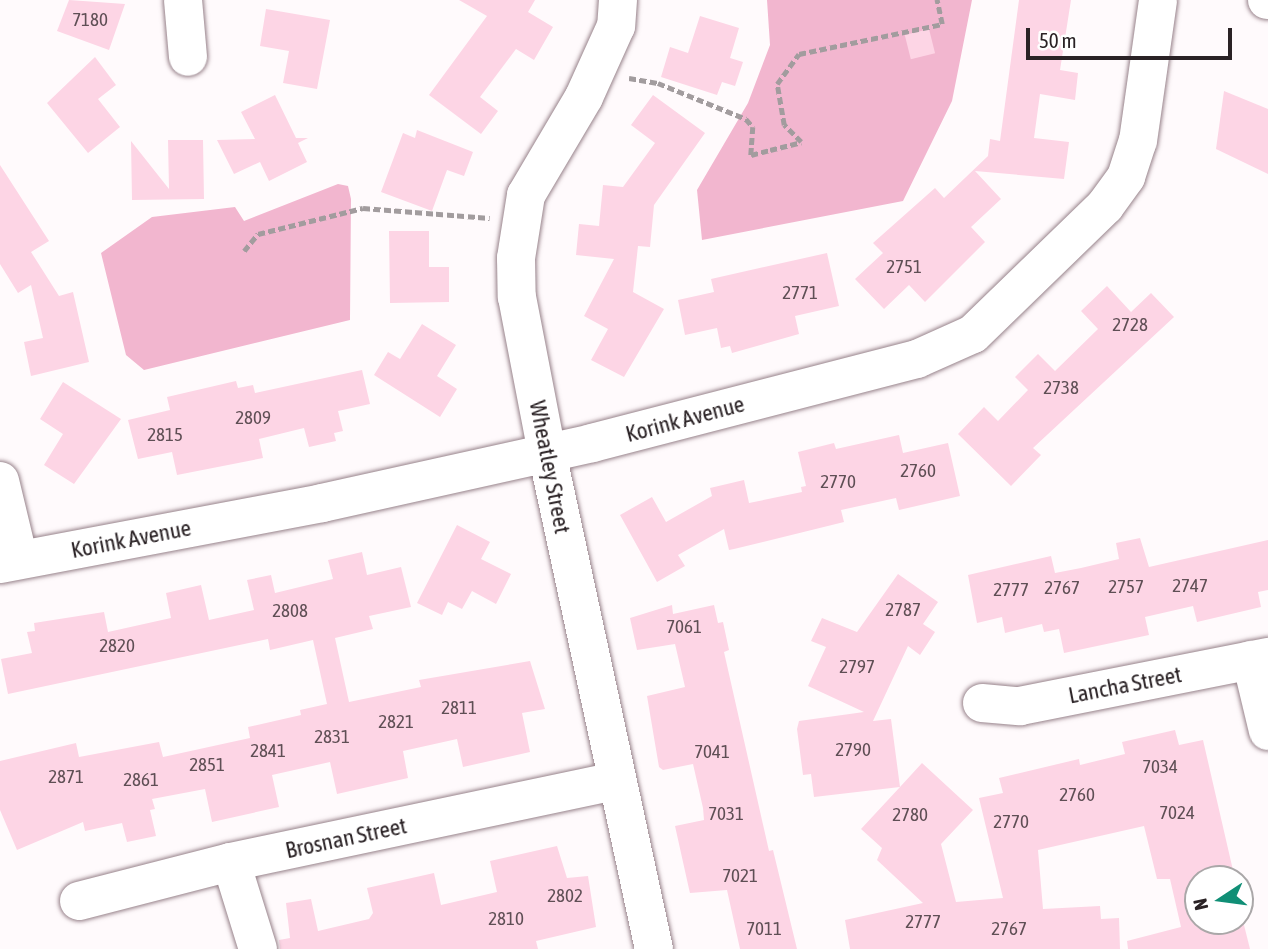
<!DOCTYPE html>
<html>
<head>
<meta charset="utf-8">
<style>
	body { margin:0 }
	#map { position:relative; width:1268px; height:949px; overflow:hidden; background:#fffafc; font-family:"Asap Condensed",sans-serif }
	div>[style] { position:absolute }
	.green>* { inset:0; background:#f2b6cf }
	.building>* { inset:0; background:#fdd5e5; transform-origin:0 0 }
	.path>* { height:4.5px; margin-top:-2.25px; transform-origin:0; background:repeating-linear-gradient(90deg,#a29c9e 0 7px,transparent 0 10.5px) }
	.roads { filter:drop-shadow(0 0 2px #98838b) drop-shadow(0 0 2px #98838b) }
	.minor>* { height:38px; margin:-19px; padding:0 19px; transform-origin:19px; border-radius:19px; background:#fff }
	span { translate:-50% -50%; white-space:nowrap; text-align:center; line-height:1.15; -webkit-text-stroke:5px #fff; paint-order:stroke }
	.number-label { font-size:19px; color:#5f4f55 }
	.number-label span { -webkit-text-stroke-width:0 }
	.street-label { font-size:23px; color:#2a2225 }
	.north { position:absolute; left:1184px; top:865px; width:70px; height:70px; box-sizing:border-box; background:#fff; border:2px solid #aaa7a8; border-radius:50%; rotate:257deg; font-size:19px; font-weight:700; line-height:28px; text-align:center; color:#2a2225 }
	.north::after { content:''; display:block; margin:auto; width:24px; height:32px; background:#108f76; clip-path:polygon(50% 0,100% 100%,50% 72%,0 100%) }
	.scale { position:absolute; left:1026px; top:28px; width:206px; height:32px; box-sizing:border-box; border:4px solid #2a2225; border-top:0; padding-left:9px; font-size:21px; line-height:24px; white-space:nowrap; color:#2a2225; -webkit-text-stroke:5px #fff; paint-order:stroke }
</style>
</head>
<body>
<div id="map">
	<div class="green">
		<i style="clip-path:polygon(767px 0,972px 0,952px 101px,903px 201px,702px 240px,697px 190px,748px 103px,770px 45px)"></i>
		<i style="clip-path:polygon(338px 184px,348px 186px,351px 199px,350px 320px,144px 370px,126px 355px,101px 253px,152px 217px,235px 207px,244px 221px)"></i>
	</div>
	<div class="building">
		<i style="clip-path:polygon(69px 0,125px 4px,109px 50px,57px 31px)"></i>
		<i style="clip-path:polygon(459px 0,535px 0,528px 12px,553px 27px,534px 60px,516px 49px,480px 97px,498px 111px,481px 134px,429px 95px,487px 16px)"></i>
		<i style="clip-path:polygon(1019px 0,1071px 0,1060px 70px,1078px 73px,1075px 100px,1040px 94px,1034px 138px,1069px 142px,1064px 179px,975px 171px,1001px 199px,971px 227px,985px 242px,925px 302px,909px 285px,884px 309px,855px 279px,883px 253px,873px 243px,935px 188px,944px 198px,988px 156px,990px 139px,1000px 141px)"></i>
		<i style="clip-path:polygon(266px 9px,330px 20px,317px 89px,283px 83px,289px 51px,260px 46px)"></i>
		<i style="clip-path:polygon(700px 16px,739px 28px,730px 58px,743px 62px,735px 86px,722px 82px,717px 95px,661px 77px,670px 47px,688px 53px)"></i>
		<i style="left:929px;top:29px;width:25px;height:25px;rotate:76deg"></i>
		<i style="clip-path:polygon(95px 57px,116px 85px,98px 99px,120px 127px,88px 153px,47px 103px)"></i>
		<i style="clip-path:polygon(1224px 91px,1268px 109px,1268px 174px,1216px 149px)"></i>
		<i style="clip-path:polygon(275px 95px,296px 138px,308px 138px,298px 143px,307px 162px,269px 181px,260px 162px,234px 174px,217px 140px,255px 139px,241px 112px)"></i>
		<i style="clip-path:polygon(653px 95px,705px 133px,654px 205px,650px 247px,638px 246px,633px 292px,664px 309px,624px 377px,591px 360px,608px 329px,584px 316px,614px 259px,576px 255px,579px 224px,599px 226px,603px 185px,623px 187px,655px 143px,631px 125px)"></i>
		<i style="clip-path:polygon(417px 130px,473px 152px,464px 176px,447px 170px,432px 211px,381px 192px,403px 133px,415px 138px)"></i>
		<i style="clip-path:polygon(168px 140px,203px 140px,204px 199px,132px 200px,131px 141px,169px 189px)"></i>
		<i style="clip-path:polygon(0 165px,49px 241px,31px 252px,59px 296px,73px 292px,89px 362px,31px 376px,24px 342px,43px 338px,31px 285px,18px 293px,0 264px)"></i>
		<i style="clip-path:polygon(389px 231px,429px 231px,429px 267px,449px 267px,449px 302px,390px 303px)"></i>
		<i style="clip-path:polygon(827px 253px,839px 306px,795px 316px,799px 334px,732px 353px,730px 346px,721px 348px,717px 328px,685px 335px,678px 300px,714px 292px,711px 279px)"></i>
		<i style="clip-path:polygon(1107px 286px,1131px 312px,1151px 293px,1174px 317px,1033px 448px,1041px 455px,1011px 486px,958px 434px,984px 407px,998px 421px,1028px 390px,1015px 377px,1038px 354px,1055px 371px,1098px 329px,1081px 311px)"></i>
		<i style="clip-path:polygon(422px 324px,456px 345px,437px 376px,457px 389px,440px 417px,374px 375px,388px 352px,400px 359px)"></i>
		<i style="clip-path:polygon(362px 370px,370px 404px,338px 411px,343px 431px,334px 433px,336px 441px,309px 447px,304px 428px,259px 439px,263px 458px,177px 475px,172px 452px,138px 459px,128px 420px,170px 410px,167px 397px,236px 381px,238px 388px,253px 385px,255px 393px)"></i>
		<i style="clip-path:polygon(63px 382px,121px 419px,74px 484px,44px 465px,63px 434px,40px 419px)"></i>
		<i style="clip-path:polygon(899px 435px,903px 453px,948px 443px,960px 496px,899px 510px,896px 498px,841px 510px,844px 522px,734px 549px,729px 550px,724px 529px,678px 555px,685px 566px,657px 582px,620px 515px,652px 497px,666px 522px,712px 496px,710px 488px,744px 480px,749px 503px,802px 492px,801px 487px,806px 486px,798px 452px,834px 443px,836px 449px)"></i>
		<i style="clip-path:polygon(457px 525px,490px 542px,481px 559px,511px 574px,496px 604px,472px 591px,462px 609px,448px 602px,442px 615px,417px 603px)"></i>
		<i style="clip-path:polygon(1140px 538px,1149px 567px,1268px 540px,1268px 590px,1258px 592px,1261px 607px,1197px 622px,1193px 606px,1145px 617px,1149px 635px,1064px 653px,1059px 629px,1044px 632px,1042px 624px,1005px 633px,1002px 617px,977px 623px,968px 575px,1051px 556px,1055px 573px,1081px 568px,1119px 559px,1116px 543px)"></i>
		<i style="clip-path:polygon(362px 552px,367px 575px,401px 567px,411px 607px,369px 616px,373px 629px,335px 638px,349px 702px,421px 687px,419px 680px,530px 661px,545px 709px,522px 713px,530px 752px,463px 767px,457px 739px,403px 751px,408px 778px,337px 794px,330px 762px,272px 775px,279px 807px,212px 822px,205px 789px,152px 799px,155px 809px,150px 810px,156px 836px,127px 842px,122px 823px,85px 831px,83px 822px,17px 850px,0 810px,0 761px,76px 743px,79px 757px,159px 742px,163px 757px,250px 738px,248px 727px,301px 715px,300px 710px,327px 704px,313px 640px,270px 650px,268px 639px,8px 694px,1px 659px,32px 653px,27px 632px,35px 631px,34px 623px,104px 612px,108px 632px,171px 618px,166px 593px,201px 585px,209px 620px,254px 610px,247px 580px,271px 575px,275px 593px,333px 579px,328px 560px)"></i>
		<i style="clip-path:polygon(898px 574px,938px 602px,923px 624px,935px 632px,920px 655px,908px 646px,873px 721px,891px 719px,900px 787px,922px 763px,973px 810px,941px 844px,956px 902px,1003px 898px,979px 798px,1003px 793px,999px 778px,1079px 759px,1080px 765px,1125px 754px,1122px 742px,1175px 730px,1179px 745px,1203px 740px,1235px 879px,1198px 879px,1198px 921px,1243px 921px,1250px 949px,1128px 949px,1127px 941px,1181px 927px,1170px 879px,1157px 879px,1144px 826px,1038px 850px,1043px 909px,1100px 906px,1101px 919px,1119px 918px,1120px 949px,850px 949px,845px 920px,923px 903px,877px 860px,882px 848px,861px 829px,900px 787px,814px 797px,811px 774px,803px 775px,797px 729px,799px 721px,864px 712px,808px 686px,826px 647px,811px 641px,822px 618px,857px 632px)"></i>
		<i style="clip-path:polygon(672px 605px,673px 614px,714px 605px,718px 623px,723px 622px,729px 650px,724px 652px,769px 851px,773px 850px,797px 949px,740px 949px,727px 890px,690px 893px,689px 889px,675px 826px,704px 820px,703px 808px,693px 764px,663px 770px,659px 767px,647px 696px,685px 687px,675px 644px,637px 650px,630px 618px)"></i>
		<i style="clip-path:polygon(557px 846px,567px 878px,588px 876px,596px 927px,536px 941px,538px 949px,280px 949px,279px 940px,290px 938px,286px 903px,311px 899px,318px 931px,369px 919px,373px 913px,367px 888px,434px 873px,441px 905px,497px 892px,490px 861px)"></i>
	</div>
	<div class="path">
		<i style="left:629px;top:78px;width:29px;rotate:10deg"></i>
		<i style="left:658px;top:83px;width:95px;rotate:22.2deg"></i>
		<i style="left:746px;top:119px;width:11px;rotate:49deg"></i>
		<i style="left:753px;top:127px;width:28px;rotate:94deg"></i>
		<i style="left:751px;top:155px;width:20px;rotate:-15deg"></i>
		<i style="left:770px;top:150px;width:32px;rotate:-14deg"></i>
		<i style="left:801px;top:142px;width:24px;rotate:-135deg"></i>
		<i style="left:784px;top:125px;width:42px;rotate:-99.7deg"></i>
		<i style="left:777px;top:84px;width:37px;rotate:-54deg"></i>
		<i style="left:799px;top:54px;width:146px;rotate:-11.8deg"></i>
		<i style="left:942px;top:24px;width:25px;rotate:-102deg"></i>
		<i style="left:244px;top:251px;width:22px;rotate:-51deg"></i>
		<i style="left:258px;top:234px;width:108px;rotate:-13.9deg"></i>
		<i style="left:363px;top:208px;width:127px;rotate:4.5deg"></i>
	</div>
	<div class="roads">
		<div class="minor">
			<i style="left:183px;top:0;width:57px;rotate:85deg"></i>
			<i style="left:618px;top:0;width:26px;rotate:94deg"></i>
			<i style="left:616px;top:26px;width:78px;rotate:114.3deg"></i>
			<i style="left:584px;top:97px;width:114px;rotate:120.6deg"></i>
			<i style="left:526px;top:195px;width:64px;rotate:99deg"></i>
			<i style="left:516px;top:258px;width:39px;rotate:89deg"></i>
			<i style="left:517px;top:297px;width:159px;rotate:79.1deg"></i>
			<i style="left:547px;top:453px;width:507px;rotate:77.83deg"></i>
			<i style="left:1267px;top:0;width:1px"></i>
			<i style="left:0;top:481px;width:81px;rotate:76.5deg"></i>
			<i style="left:0;top:564px;width:328px;rotate:-10.7deg"></i>
			<i style="left:322px;top:503px;width:277px;rotate:-12.5deg"></i>
			<i style="left:592px;top:443px;width:336px;rotate:-14.5deg"></i>
			<i style="left:917px;top:359px;width:61px;rotate:-24.1deg"></i>
			<i style="left:973px;top:334px;width:184px;rotate:-44.1deg"></i>
			<i style="left:1105px;top:206px;width:36px;rotate:-54deg"></i>
			<i style="left:1126px;top:177px;width:38px;rotate:-72deg"></i>
			<i style="left:1138px;top:141px;width:142px;rotate:-81.9deg"></i>
			<i style="left:1251px;top:660px;width:73px;rotate:76.5deg"></i>
			<i style="left:982px;top:703px;width:38px;rotate:5deg"></i>
			<i style="left:1020px;top:706px;width:253px;rotate:-11.2deg"></i>
			<i style="left:231px;top:862px;width:91px;rotate:72.8deg"></i>
			<i style="left:79px;top:901px;width:157px;rotate:-14.4deg"></i>
			<i style="left:231px;top:862px;width:392px;rotate:-11.9deg"></i>
		</div>
	</div>
	<div class="number-label">
		<span style="left:90px;top:20px">7180</span>
		<span style="left:904px;top:267px">2751</span>
		<span style="left:800px;top:293px">2771</span>
		<span style="left:1130px;top:325px">2728</span>
		<span style="left:1061px;top:388px">2738</span>
		<span style="left:253px;top:418px">2809</span>
		<span style="left:165px;top:435px">2815</span>
		<span style="left:918px;top:471px">2760</span>
		<span style="left:838px;top:482px">2770</span>
		<span style="left:1190px;top:586px">2747</span>
		<span style="left:1126px;top:587px">2757</span>
		<span style="left:1062px;top:588px">2767</span>
		<span style="left:1011px;top:590px">2777</span>
		<span style="left:903px;top:610px">2787</span>
		<span style="left:290px;top:611px">2808</span>
		<span style="left:684px;top:627px">7061</span>
		<span style="left:117px;top:646px">2820</span>
		<span style="left:857px;top:667px">2797</span>
		<span style="left:459px;top:708px">2811</span>
		<span style="left:396px;top:722px">2821</span>
		<span style="left:332px;top:737px">2831</span>
		<span style="left:853px;top:750px">2790</span>
		<span style="left:268px;top:751px">2841</span>
		<span style="left:712px;top:752px">7041</span>
		<span style="left:207px;top:765px">2851</span>
		<span style="left:1160px;top:767px">7034</span>
		<span style="left:66px;top:777px">2871</span>
		<span style="left:141px;top:780px">2861</span>
		<span style="left:1077px;top:795px">2760</span>
		<span style="left:1177px;top:813px">7024</span>
		<span style="left:726px;top:814px">7031</span>
		<span style="left:910px;top:815px">2780</span>
		<span style="left:1011px;top:822px">2770</span>
		<span style="left:740px;top:876px">7021</span>
		<span style="left:565px;top:896px">2802</span>
		<span style="left:506px;top:919px">2810</span>
		<span style="left:923px;top:922px">2777</span>
		<span style="left:764px;top:929px">7011</span>
		<span style="left:1009px;top:929px">2767</span>
	</div>
	<div class="street-label">
		<span style="left:685px;top:419px;rotate:-15deg">Korink Avenue</span>
		<span style="left:550px;top:467px;rotate:79deg">Wheatley Street</span>
		<span style="left:131px;top:539px;rotate:-11deg">Korink Avenue</span>
		<span style="left:1125px;top:685px;rotate:-11deg">Lancha Street</span>
		<span style="left:346px;top:838px;rotate:-12deg">Brosnan Street</span>
	</div>
	<div class="north">N</div>
	<div class="scale">50 m</div>
</div>
</body>
</html>
